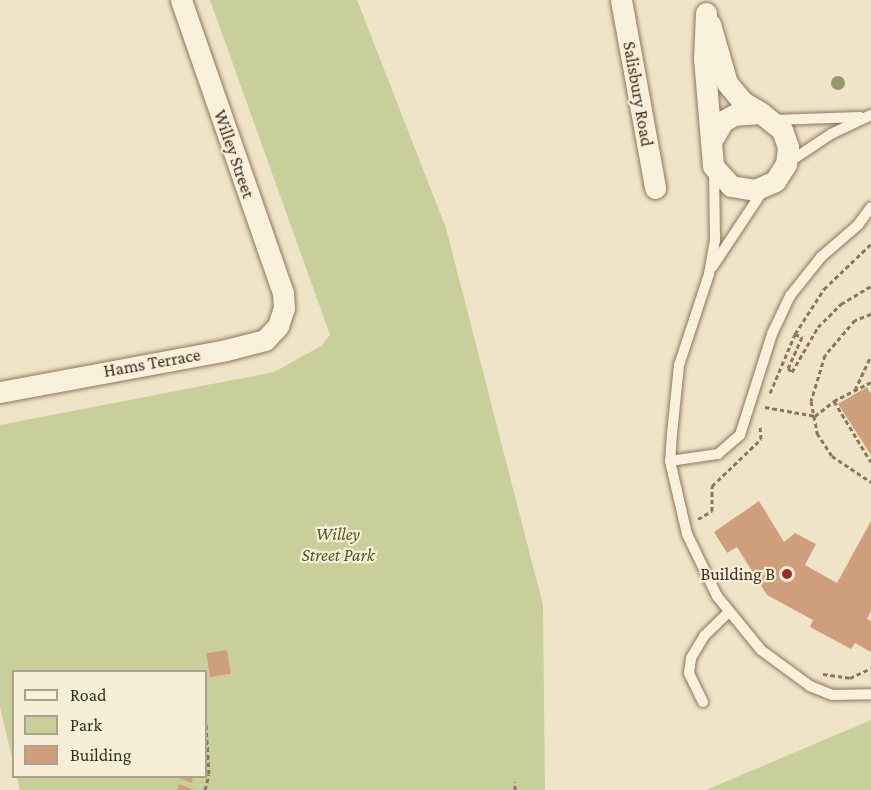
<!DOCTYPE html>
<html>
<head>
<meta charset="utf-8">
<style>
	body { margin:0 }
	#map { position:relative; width:871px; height:790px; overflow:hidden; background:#f0e4c8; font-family:"Crimson Pro",serif }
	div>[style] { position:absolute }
	.green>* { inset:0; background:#c9cf9b }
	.building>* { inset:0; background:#cf9f7d; transform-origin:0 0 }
	.path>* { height:3px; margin-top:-1.5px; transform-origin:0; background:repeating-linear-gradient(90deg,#8d765c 0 4.5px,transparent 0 7.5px) }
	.roads { filter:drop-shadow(0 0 2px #8d765c) drop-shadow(0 0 2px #8d765c) }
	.service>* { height:10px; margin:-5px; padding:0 5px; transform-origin:5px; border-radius:5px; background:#faf1dc }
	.minor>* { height:21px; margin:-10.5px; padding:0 10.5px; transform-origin:10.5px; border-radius:10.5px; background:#faf1dc }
	.trees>* { width:14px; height:14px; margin:-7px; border-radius:50%; background:#96986f }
	.dots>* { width:16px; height:16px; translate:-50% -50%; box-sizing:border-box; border:3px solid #f7eed8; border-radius:50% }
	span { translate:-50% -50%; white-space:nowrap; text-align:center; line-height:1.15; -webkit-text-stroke:4.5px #f7eed8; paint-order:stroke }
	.street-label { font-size:18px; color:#3d2e20 }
	.park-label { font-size:18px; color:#4d5a26; font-style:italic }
	.poi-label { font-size:18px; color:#3d2e20 }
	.right { translate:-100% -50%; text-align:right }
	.legend { position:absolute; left:12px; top:670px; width:195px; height:108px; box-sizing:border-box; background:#f7eed8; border:2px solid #ada18e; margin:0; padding:8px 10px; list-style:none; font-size:18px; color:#3d2e20 }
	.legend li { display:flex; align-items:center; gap:12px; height:30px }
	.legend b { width:30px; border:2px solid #ada18e }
</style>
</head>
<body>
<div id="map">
	<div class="green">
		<i style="clip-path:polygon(210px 0,357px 0,446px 228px,543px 605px,545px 790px,20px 790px,17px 777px,206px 776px,206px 672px,14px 672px,13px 762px,0 707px,0 425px,274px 372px,321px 346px,330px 335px)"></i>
		<i style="clip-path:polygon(871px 720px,871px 790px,706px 790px)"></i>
	</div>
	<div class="building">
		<i style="clip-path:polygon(867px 387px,871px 394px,871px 455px,838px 404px)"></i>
		<i style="clip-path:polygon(759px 501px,784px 542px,795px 533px,816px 544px,805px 565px,837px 583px,871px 521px,871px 611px,867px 619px,871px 621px,871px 652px,855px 643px,851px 649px,810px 627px,813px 620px,767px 595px,737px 547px,727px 553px,714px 532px)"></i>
		<i style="left:227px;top:650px;width:24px;height:21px;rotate:81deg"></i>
		<i style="clip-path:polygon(175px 776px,194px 776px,191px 783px)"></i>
		<i style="clip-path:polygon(179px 784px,194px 790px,177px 790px)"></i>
	</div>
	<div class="path">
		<i style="left:871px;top:314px;width:17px;rotate:159deg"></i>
		<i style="left:855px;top:320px;width:46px;rotate:130.6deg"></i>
		<i style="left:825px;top:355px;width:48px;rotate:106.9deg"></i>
		<i style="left:811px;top:401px;width:33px;rotate:79deg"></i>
		<i style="left:817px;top:433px;width:27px;rotate:57deg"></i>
		<i style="left:832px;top:456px;width:47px;rotate:33.7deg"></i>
		<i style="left:795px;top:334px;width:54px;rotate:-57.2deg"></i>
		<i style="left:824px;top:289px;width:65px;rotate:-43.8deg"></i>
		<i style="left:871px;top:382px;width:42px;rotate:152.8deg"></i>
		<i style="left:834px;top:401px;width:71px;rotate:58.8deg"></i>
		<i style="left:855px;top:390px;width:38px;rotate:-65deg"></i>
		<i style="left:770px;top:393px;width:64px;rotate:-67deg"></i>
		<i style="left:795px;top:334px;width:8px;rotate:23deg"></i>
		<i style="left:802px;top:337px;width:34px;rotate:114deg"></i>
		<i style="left:788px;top:368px;width:6px;rotate:45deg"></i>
		<i style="left:792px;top:372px;width:52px;rotate:-60deg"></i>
		<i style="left:818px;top:327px;width:33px;rotate:-45deg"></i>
		<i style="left:841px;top:304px;width:35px;rotate:-31deg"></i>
		<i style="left:765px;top:407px;width:51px;rotate:10.2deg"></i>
		<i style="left:815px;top:416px;width:24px;rotate:-38deg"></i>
		<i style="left:698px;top:519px;width:16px;rotate:-30deg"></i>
		<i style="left:712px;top:511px;width:25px;rotate:-90deg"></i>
		<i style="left:712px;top:486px;width:68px;rotate:-43.8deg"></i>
		<i style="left:761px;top:439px;width:14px;rotate:-94deg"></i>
		<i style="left:823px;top:674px;width:27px;rotate:8deg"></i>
		<i style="left:850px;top:678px;width:23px;rotate:-25deg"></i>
		<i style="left:205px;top:790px;width:16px;rotate:-76deg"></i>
		<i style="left:209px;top:774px;width:50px;rotate:-93.4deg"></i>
		<i style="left:515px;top:790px;width:8px;rotate:-90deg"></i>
	</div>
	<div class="roads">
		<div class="service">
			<i style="left:774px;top:120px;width:86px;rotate:-2deg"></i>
			<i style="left:786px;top:164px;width:54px;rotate:-33.7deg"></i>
			<i style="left:831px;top:134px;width:44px;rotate:-25.4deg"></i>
			<i style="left:714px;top:173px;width:67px;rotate:89.1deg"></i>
			<i style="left:715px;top:240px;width:35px;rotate:100deg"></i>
			<i style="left:709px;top:274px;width:96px;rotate:108.2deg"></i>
			<i style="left:679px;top:365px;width:69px;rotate:95.8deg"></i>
			<i style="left:672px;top:434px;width:27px;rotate:94deg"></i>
			<i style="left:670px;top:461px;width:75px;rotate:76.9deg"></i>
			<i style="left:687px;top:534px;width:69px;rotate:64.2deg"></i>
			<i style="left:717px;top:596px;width:70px;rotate:50.8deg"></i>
			<i style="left:761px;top:650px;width:61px;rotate:36.3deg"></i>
			<i style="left:810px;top:686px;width:24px;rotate:22deg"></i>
			<i style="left:832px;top:695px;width:39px;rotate:-1deg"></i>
			<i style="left:713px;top:266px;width:92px;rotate:-56.5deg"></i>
			<i style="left:670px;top:461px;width:49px;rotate:-8.3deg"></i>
			<i style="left:718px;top:454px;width:29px;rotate:-41deg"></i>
			<i style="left:740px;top:435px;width:106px;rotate:-72.4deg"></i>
			<i style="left:772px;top:334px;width:42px;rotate:-64.7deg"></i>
			<i style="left:790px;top:296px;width:50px;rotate:-51.5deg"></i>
			<i style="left:821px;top:257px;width:49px;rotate:-40.9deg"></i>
			<i style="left:858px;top:225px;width:22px;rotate:-54deg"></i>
			<i style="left:703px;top:702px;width:32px;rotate:-116deg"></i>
			<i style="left:689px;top:673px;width:15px;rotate:-82deg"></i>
			<i style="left:691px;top:658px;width:26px;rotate:-59deg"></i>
			<i style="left:704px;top:636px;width:35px;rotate:-44deg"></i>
		</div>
		<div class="minor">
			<i style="left:621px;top:0;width:191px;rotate:79.7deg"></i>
			<i style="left:706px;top:13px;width:45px;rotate:92.5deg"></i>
			<i style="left:704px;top:58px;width:108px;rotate:85.2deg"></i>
			<i style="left:713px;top:166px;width:27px;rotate:48deg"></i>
			<i style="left:731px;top:186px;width:24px;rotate:9deg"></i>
			<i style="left:755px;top:190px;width:22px;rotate:-24deg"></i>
			<i style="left:775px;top:181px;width:20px;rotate:-57deg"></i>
			<i style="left:786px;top:164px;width:17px;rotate:-83deg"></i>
			<i style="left:788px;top:147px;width:18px;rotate:-109deg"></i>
			<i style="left:782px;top:130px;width:27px;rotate:-141deg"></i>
			<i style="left:761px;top:113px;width:27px;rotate:176deg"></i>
			<i style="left:734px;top:115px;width:13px;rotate:151deg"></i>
			<i style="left:723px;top:121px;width:22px;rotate:120deg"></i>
			<i style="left:710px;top:24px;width:61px;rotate:73.9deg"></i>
			<i style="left:727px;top:83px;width:25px;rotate:50deg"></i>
			<i style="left:743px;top:102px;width:21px;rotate:31deg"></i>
			<i style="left:0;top:392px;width:230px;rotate:-10.5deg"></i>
			<i style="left:226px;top:350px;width:40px;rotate:-14.4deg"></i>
			<i style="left:265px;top:340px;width:19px;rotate:-47deg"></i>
			<i style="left:278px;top:326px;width:19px;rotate:-72deg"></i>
			<i style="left:284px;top:308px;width:15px;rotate:-94deg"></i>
			<i style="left:283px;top:293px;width:310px;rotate:-109.2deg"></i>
		</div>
	</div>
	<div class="trees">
		<i style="left:838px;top:83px"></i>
	</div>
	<div class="dots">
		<i style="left:787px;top:574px;background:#9e2a2b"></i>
	</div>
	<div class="street-label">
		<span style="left:638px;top:94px;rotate:80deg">Salisbury Road</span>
		<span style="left:234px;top:154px;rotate:71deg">Willey Street</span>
		<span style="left:152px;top:363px;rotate:-10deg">Hams Terrace</span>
	</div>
	<div class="park-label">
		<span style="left:338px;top:545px">Willey<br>Street Park</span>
	</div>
	<div class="poi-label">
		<span class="right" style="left:775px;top:574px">Building B</span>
	</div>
	<ul class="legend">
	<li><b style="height:8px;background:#faf1dc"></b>Road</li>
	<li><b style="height:16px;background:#c9cf9b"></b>Park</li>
	<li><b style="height:16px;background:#cf9f7d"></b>Building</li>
	</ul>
</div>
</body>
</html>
